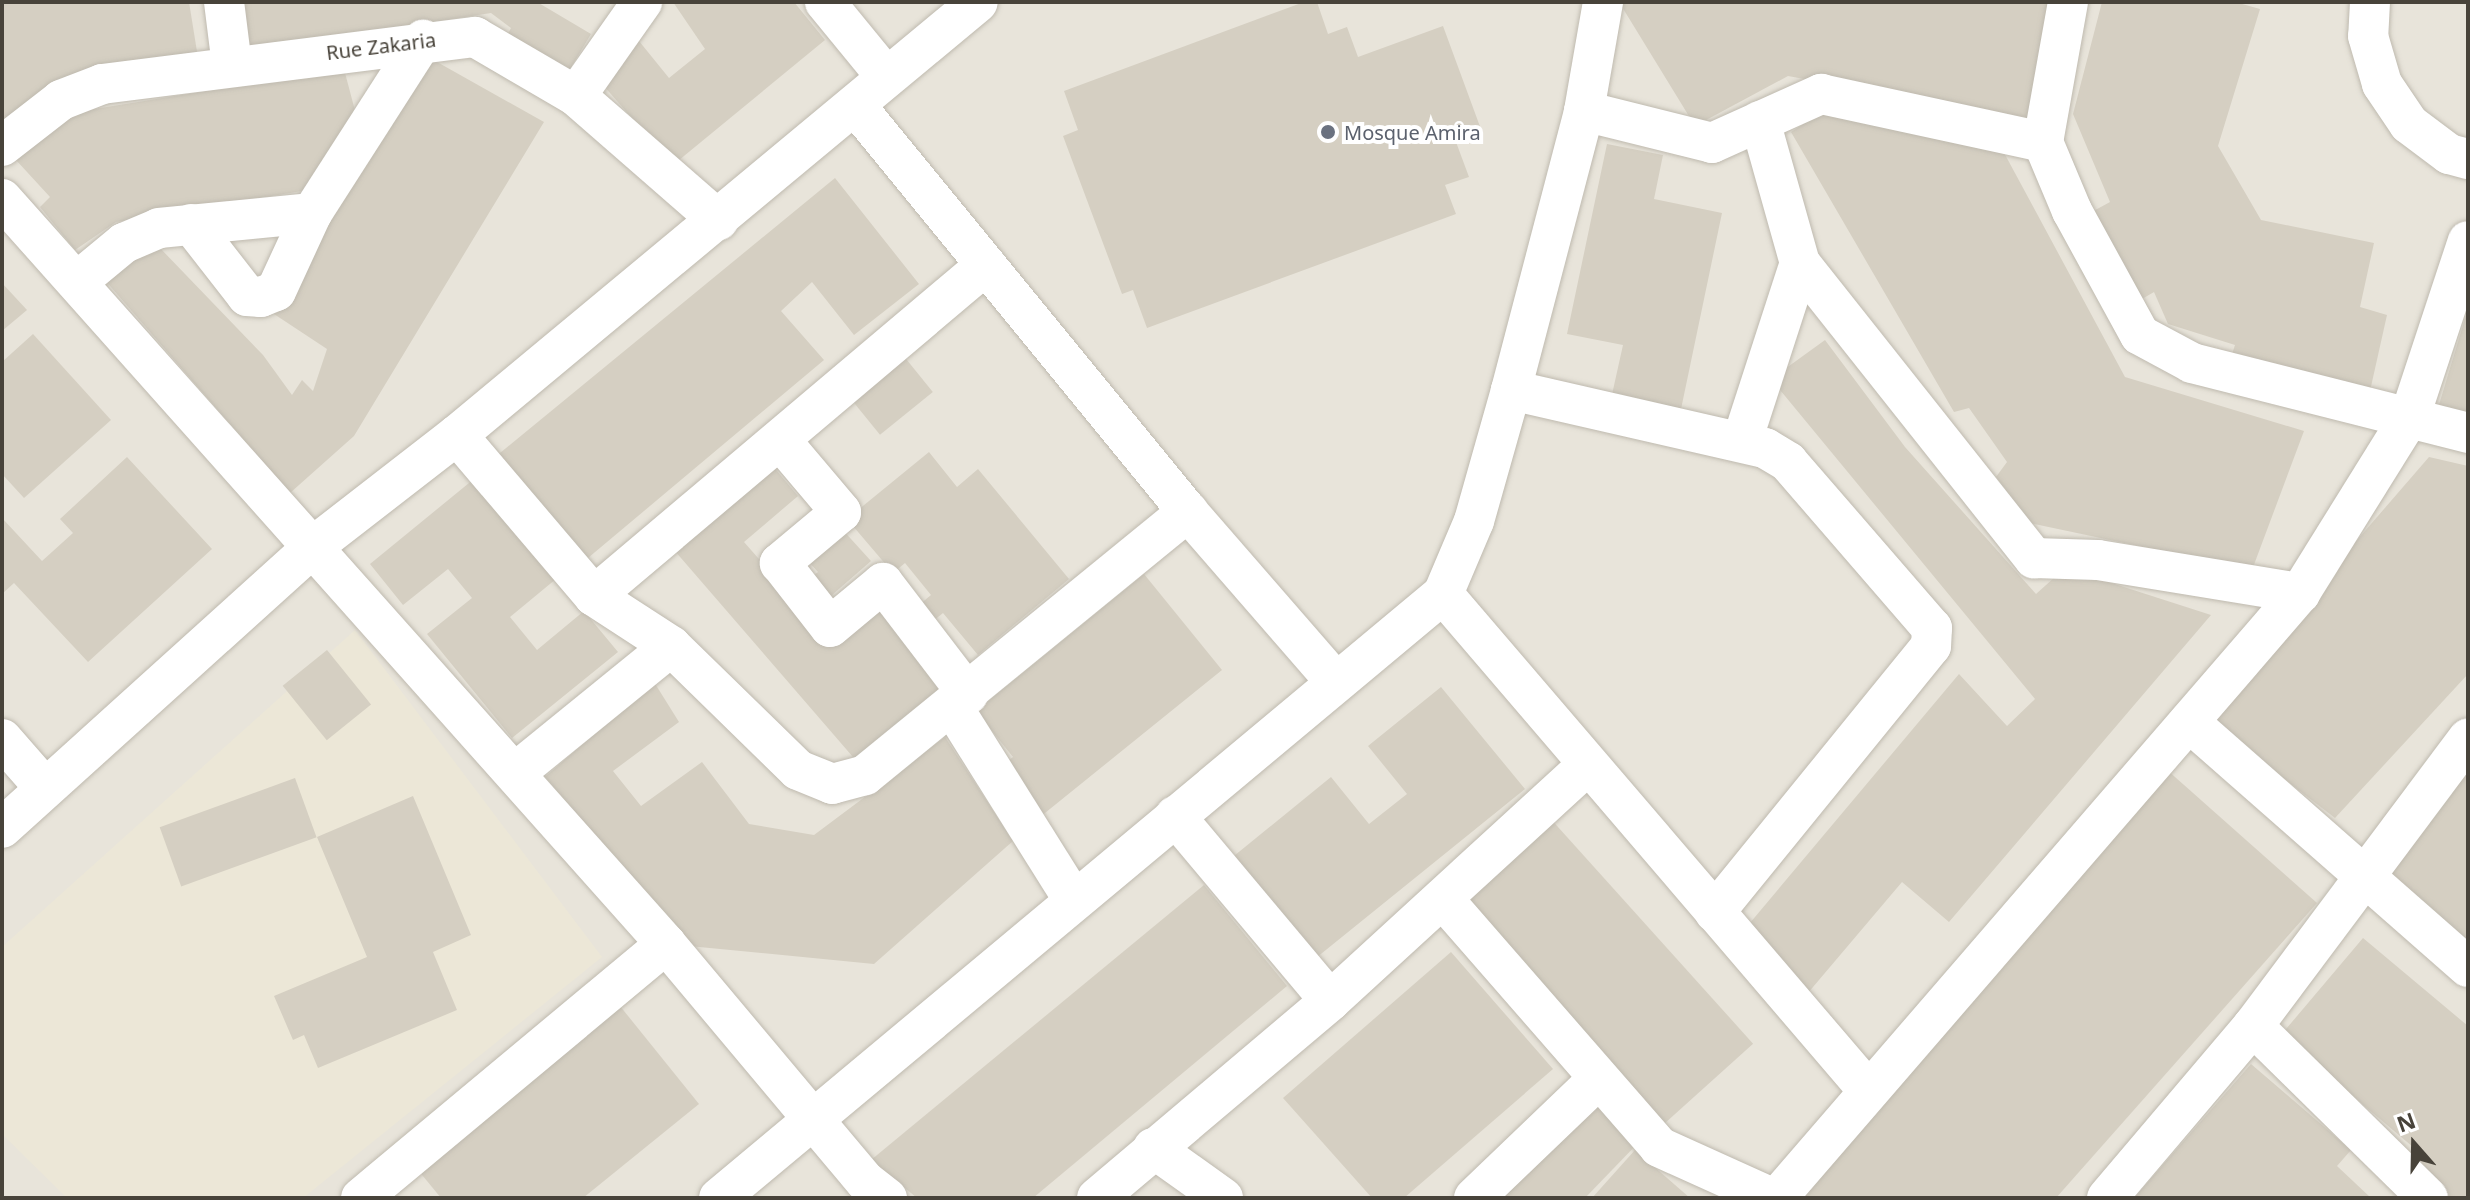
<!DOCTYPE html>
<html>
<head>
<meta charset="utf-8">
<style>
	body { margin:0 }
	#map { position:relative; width:2470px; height:1200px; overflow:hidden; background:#f4f2ec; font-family:"Noto Sans",sans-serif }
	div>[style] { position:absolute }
	.residential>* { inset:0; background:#e8e4da; transform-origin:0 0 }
	.education>* { inset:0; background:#ece7d7 }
	.building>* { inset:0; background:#d5cfc2; transform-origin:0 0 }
	.roads { filter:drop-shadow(0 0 2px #bfbaaf) drop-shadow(0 0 2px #bfbaaf) }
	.minor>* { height:40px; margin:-20px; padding:0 20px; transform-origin:20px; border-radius:20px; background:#fff }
	.dots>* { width:22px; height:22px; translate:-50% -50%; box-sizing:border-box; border:4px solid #fff; border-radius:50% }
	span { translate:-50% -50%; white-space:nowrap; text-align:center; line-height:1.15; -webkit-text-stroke:8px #fff; paint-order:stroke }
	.street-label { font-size:20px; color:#48433a }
	.worship-label { font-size:20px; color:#5b616d }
	.left { translate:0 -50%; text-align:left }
	.frame { position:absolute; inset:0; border:4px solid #48433a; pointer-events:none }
	.north { position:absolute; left:2374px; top:1104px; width:80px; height:80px; -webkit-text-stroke:6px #fff; paint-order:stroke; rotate:340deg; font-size:22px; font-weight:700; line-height:32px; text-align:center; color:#48433a }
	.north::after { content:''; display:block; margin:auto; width:28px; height:36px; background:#48433a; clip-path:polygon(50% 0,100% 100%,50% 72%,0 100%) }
</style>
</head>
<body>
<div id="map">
	<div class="residential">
		<i style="left:2px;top:2px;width:2466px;height:1196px"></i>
	</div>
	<div class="education">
		<i style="clip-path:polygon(355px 630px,602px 957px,303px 1198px,67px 1198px,2px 1134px,2px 947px)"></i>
	</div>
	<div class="building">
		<i style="clip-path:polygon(2px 2px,189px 2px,199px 64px,2px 125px)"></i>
		<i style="clip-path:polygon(236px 2px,537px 2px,591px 34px,567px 74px,506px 37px,511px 28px,491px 13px,240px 52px)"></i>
		<i style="clip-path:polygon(673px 2px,794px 2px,825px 40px,673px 165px,603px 85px,623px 65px,616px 59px,639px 41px,669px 78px,705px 49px)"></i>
		<i style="clip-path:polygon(1304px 2px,1317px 2px,1328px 34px,1347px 27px,1358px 57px,1443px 26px,1482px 132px,1456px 142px,1469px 177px,1445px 185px,1456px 214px,1147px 328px,1133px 290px,1122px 294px,1063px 136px,1078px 130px,1064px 91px)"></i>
		<i style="clip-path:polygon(1619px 2px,2058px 2px,2033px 121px,1788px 76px,1695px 126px)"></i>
		<i style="clip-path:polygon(2102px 2px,2235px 2px,2260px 9px,2218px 146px,2261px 220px,2374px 243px,2360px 307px,2387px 315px,2370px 391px,2230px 360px,2235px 345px,2168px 324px,2154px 292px,2142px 299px,2088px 214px,2110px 202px,2073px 114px)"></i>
		<i style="clip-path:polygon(430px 58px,544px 122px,354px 436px,290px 493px,104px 279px,130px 254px,160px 248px,263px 355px,292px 395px,302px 380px,313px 391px,327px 349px,274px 314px)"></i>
		<i style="clip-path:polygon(344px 69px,358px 122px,314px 189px,116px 222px,75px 250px,40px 207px,50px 197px,16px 160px,57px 115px)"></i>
		<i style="clip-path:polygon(1825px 110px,2002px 149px,2125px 377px,2304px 431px,2252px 570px,2030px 523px,1996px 477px,2007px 462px,1969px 408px,1954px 412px,1791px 132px)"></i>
		<i style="clip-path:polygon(1607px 144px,1663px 155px,1654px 199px,1722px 213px,1680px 414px,1611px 399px,1623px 345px,1567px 334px)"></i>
		<i style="clip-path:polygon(835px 178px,919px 284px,854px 335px,812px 282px,781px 311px,824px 360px,582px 563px,494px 458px)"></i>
		<i style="clip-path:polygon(2px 283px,27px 310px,2px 331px)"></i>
		<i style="clip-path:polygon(2467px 312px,2468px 313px,2468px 413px,2438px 408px)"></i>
		<i style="clip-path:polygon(33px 334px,111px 420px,24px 498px,2px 474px,2px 362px)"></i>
		<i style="clip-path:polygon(1825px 340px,1905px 447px,2036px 594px,2065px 568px,2211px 615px,1949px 922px,1902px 882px,1802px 1000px,1739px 936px,1959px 674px,2007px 726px,2035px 699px,1771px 379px)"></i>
		<i style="left:902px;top:354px;width:49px;height:68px;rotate:51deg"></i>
		<i style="clip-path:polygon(929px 452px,957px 487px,978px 469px,1069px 579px,978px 655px,943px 613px,927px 626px,913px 610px,931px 595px,905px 563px,893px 573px,847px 519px)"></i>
		<i style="clip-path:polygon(127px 457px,212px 549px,88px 662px,14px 583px,2px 594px,2px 518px,42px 561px,73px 533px,60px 519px)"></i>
		<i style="clip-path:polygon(2429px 457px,2468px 466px,2468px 674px,2335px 818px,2204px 717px)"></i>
		<i style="clip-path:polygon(766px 458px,798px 496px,744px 542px,834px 644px,884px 601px,954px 682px,859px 764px,668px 543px)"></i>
		<i style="clip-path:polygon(480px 474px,562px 574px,510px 617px,537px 650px,584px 611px,618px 652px,512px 738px,427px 634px,472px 598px,448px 569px,403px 605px,370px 564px)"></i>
		<i style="clip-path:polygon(841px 528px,871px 561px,824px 602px,805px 582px,818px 572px,806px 559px)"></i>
		<i style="clip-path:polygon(1144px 574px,1222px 670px,1040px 817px,1000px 767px,1013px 757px,976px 711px)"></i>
		<i style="left:327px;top:650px;width:70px;height:57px;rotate:51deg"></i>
		<i style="clip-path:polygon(654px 682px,679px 722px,613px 771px,641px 806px,702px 762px,749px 824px,814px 835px,945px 737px,1013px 841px,874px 964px,689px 946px,545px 777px)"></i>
		<i style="clip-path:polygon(1441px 687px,1525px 789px,1311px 962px,1229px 860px,1331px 777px,1369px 824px,1407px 794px,1368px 746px)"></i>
		<i style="clip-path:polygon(2166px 769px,2317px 903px,2056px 1198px,1796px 1198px)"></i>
		<i style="clip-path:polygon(2468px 769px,2468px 948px,2379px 872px)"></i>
		<i style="left:295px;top:778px;width:63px;height:144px;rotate:70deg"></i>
		<i style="clip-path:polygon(413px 796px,471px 935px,433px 952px,457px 1010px,318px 1068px,304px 1035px,293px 1040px,274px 996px,367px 957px,317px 837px)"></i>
		<i style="left:1549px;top:817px;width:305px;height:127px;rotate:48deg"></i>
		<i style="clip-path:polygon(1204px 885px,1287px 986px,1033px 1198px,917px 1198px,871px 1160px)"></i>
		<i style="clip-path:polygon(2363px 938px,2468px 1026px,2468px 1198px,2447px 1198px,2409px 1166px,2420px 1153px,2281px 1035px)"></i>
		<i style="clip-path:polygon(1451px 952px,1553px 1069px,1404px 1198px,1372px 1198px,1283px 1098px)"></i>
		<i style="clip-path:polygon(620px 1006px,699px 1104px,583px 1198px,441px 1198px,418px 1170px)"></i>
		<i style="clip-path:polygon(2251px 1064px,2351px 1150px,2337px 1166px,2371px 1198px,2134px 1198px)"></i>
		<i style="clip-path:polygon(1592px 1096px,1640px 1141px,1585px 1198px,1494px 1198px)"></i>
		<i style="clip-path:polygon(1635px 1150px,1690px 1198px,1592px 1198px)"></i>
	</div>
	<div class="roads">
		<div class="minor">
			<i style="left:224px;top:2px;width:64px;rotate:82.8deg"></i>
			<i style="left:825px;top:2px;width:93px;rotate:50.7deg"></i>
			<i style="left:2068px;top:2px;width:142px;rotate:100.1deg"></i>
			<i style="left:2043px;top:142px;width:75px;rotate:67.2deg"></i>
			<i style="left:2072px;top:211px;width:141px;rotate:61.3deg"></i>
			<i style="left:2140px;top:335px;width:59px;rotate:28.3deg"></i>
			<i style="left:2192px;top:363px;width:285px;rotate:14.2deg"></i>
			<i style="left:2370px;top:2px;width:34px;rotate:93deg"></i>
			<i style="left:2368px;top:36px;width:50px;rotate:73.7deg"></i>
			<i style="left:2382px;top:84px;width:48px;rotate:56deg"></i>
			<i style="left:2409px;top:124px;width:50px;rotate:36.9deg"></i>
			<i style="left:2449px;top:154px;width:20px;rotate:15deg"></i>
			<i style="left:576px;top:96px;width:115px;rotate:-54.9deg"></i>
			<i style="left:855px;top:105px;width:526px;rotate:50.71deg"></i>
			<i style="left:1188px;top:512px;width:225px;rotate:49deg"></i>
			<i style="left:1584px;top:111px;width:132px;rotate:14deg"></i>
			<i style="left:1712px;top:143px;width:120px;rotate:-24.2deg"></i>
			<i style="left:1821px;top:94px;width:227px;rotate:12.2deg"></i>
			<i style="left:1760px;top:121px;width:148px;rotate:74.3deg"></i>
			<i style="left:1800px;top:263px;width:377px;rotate:51.6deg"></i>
			<i style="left:2034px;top:558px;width:64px;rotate:1.8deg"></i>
			<i style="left:2098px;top:560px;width:205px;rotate:9.3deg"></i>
			<i style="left:2px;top:146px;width:75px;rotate:-37.9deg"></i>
			<i style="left:61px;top:100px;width:44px;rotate:-21.3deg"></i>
			<i style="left:102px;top:84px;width:376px;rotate:-7.2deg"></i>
			<i style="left:475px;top:37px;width:117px;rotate:30.3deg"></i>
			<i style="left:576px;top:96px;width:189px;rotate:41.1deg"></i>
			<i style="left:2px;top:199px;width:998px;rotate:48.29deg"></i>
			<i style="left:666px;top:944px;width:309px;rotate:50deg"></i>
			<i style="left:865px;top:1181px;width:28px;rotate:38deg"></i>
			<i style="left:191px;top:224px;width:91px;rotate:52.1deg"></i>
			<i style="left:247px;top:296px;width:14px;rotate:4deg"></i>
			<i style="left:261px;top:297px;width:16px;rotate:-22deg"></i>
			<i style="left:276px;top:291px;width:86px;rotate:-65.2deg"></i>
			<i style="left:78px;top:281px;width:60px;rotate:-39.6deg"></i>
			<i style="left:124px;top:243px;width:38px;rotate:-23deg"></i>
			<i style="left:159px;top:228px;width:154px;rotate:-5.6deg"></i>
			<i style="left:312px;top:213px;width:206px;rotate:-57.3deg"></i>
			<i style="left:1511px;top:390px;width:261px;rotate:12.9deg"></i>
			<i style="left:1765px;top:448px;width:27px;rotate:31deg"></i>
			<i style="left:1788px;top:462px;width:220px;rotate:49.1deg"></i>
			<i style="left:1932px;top:628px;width:18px;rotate:93deg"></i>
			<i style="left:1931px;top:646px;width:343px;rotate:129.1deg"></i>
			<i style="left:457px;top:435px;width:211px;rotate:49.6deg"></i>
			<i style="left:594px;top:596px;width:92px;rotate:33deg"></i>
			<i style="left:671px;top:646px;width:177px;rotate:44.3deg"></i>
			<i style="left:798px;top:770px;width:37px;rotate:22deg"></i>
			<i style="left:832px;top:784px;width:34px;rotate:-15deg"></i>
			<i style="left:865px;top:775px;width:417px;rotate:-39.2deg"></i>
			<i style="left:781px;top:441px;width:93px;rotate:49.8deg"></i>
			<i style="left:841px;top:512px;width:80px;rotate:140.1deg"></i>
			<i style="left:780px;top:563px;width:81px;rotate:52deg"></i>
			<i style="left:830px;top:627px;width:69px;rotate:-39.7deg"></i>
			<i style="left:883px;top:583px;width:140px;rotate:52.6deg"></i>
			<i style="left:1742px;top:441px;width:187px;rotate:-72deg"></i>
			<i style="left:1443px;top:594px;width:652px;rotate:49.42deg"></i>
			<i style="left:594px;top:596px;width:513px;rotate:-40.18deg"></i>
			<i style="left:952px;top:706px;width:228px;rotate:57.9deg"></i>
			<i style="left:2189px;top:722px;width:371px;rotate:41.3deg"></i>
			<i style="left:2px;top:739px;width:64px;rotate:48.8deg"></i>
			<i style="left:515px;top:773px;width:201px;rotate:-39.1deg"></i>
			<i style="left:1175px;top:816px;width:241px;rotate:50deg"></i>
			<i style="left:2px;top:828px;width:422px;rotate:-42.1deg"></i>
			<i style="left:315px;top:545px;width:180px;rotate:-37.8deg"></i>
			<i style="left:457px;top:435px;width:677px;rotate:-39.73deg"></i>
			<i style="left:1443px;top:899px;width:329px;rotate:48.9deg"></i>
			<i style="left:1659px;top:1147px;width:124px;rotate:24.3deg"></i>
			<i style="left:2253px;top:1026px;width:245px;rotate:44.5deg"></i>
			<i style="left:1153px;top:1148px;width:86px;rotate:35.5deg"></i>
			<i style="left:361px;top:1198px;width:397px;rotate:-39.8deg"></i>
			<i style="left:719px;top:1198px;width:943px;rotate:-39.84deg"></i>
			<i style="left:1443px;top:594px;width:79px;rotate:-67deg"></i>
			<i style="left:1474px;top:521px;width:136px;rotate:-74.2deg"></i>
			<i style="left:1511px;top:390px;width:288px;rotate:-75.3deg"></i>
			<i style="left:1584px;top:111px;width:111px;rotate:-80.1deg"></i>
			<i style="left:1097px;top:1198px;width:305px;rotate:-40.2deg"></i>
			<i style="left:1330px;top:1001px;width:350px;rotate:-42.5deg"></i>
			<i style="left:1474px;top:1198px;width:172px;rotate:-43.8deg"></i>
			<i style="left:1777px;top:1198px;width:800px;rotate:-49.16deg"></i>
			<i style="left:2300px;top:593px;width:208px;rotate:-58.1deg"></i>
			<i style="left:2410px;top:416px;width:184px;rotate:-71.7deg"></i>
			<i style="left:2107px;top:1198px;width:226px;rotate:-49.7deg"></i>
			<i style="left:2253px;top:1026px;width:359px;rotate:-53.2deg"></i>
		</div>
	</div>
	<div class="dots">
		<i style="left:1328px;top:132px;background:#6b7280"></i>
	</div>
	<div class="street-label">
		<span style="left:381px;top:46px;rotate:-7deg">Rue Zakaria</span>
	</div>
	<div class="worship-label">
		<span class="left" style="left:1344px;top:132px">Mosque Amira</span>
	</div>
	<div class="frame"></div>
	<div class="north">N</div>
</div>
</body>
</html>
